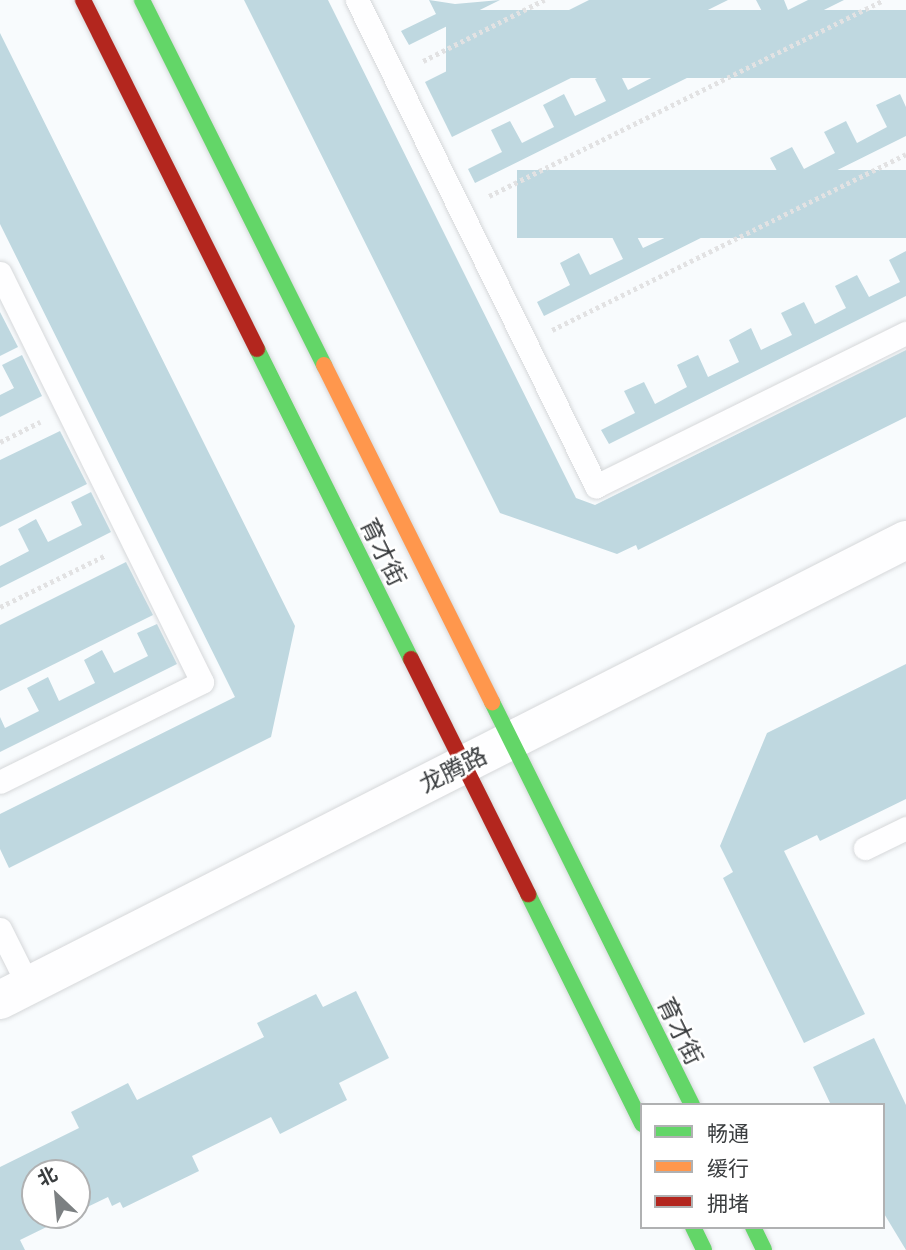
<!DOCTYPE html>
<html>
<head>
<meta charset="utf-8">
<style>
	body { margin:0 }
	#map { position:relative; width:906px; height:1250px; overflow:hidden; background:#f8fbfd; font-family:Montserrat,"Noto Sans SC",sans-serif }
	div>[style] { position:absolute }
	.building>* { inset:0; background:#bfd8e0; transform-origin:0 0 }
	.path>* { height:4.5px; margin-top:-2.25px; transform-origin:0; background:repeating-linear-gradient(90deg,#e2e2e3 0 3.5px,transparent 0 7px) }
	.roads { filter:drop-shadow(0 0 2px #d6d8da) drop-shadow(0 0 2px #d6d8da) }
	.lane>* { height:23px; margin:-11.5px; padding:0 11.5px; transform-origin:11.5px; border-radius:11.5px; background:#fefeff }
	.street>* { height:38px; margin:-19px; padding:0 19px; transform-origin:19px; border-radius:19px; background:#fefeff }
	.fast>* { height:16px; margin:-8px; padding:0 8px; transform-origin:8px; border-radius:8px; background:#63d668 }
	.slow>* { height:16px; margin:-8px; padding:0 8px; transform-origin:8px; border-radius:8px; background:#ff974d }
	.jam>* { height:16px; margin:-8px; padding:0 8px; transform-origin:8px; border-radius:8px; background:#b3261e }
	span { translate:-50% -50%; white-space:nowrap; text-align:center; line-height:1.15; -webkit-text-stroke:5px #fff; paint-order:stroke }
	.street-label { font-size:24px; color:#3a3d3f }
	.legend { position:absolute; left:640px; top:1103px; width:245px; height:126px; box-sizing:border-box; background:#fff; border:2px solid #b0b1b2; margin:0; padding:9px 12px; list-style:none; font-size:21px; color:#3a3d3f }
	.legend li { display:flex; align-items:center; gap:14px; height:35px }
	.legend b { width:35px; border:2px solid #b0b1b2 }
	.north { position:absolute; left:21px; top:1159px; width:70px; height:70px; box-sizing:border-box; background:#fff; border:2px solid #b0b1b2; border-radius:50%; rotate:334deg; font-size:19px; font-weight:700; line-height:28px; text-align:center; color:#3a3d3f }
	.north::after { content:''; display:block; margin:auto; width:24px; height:32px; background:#7c8082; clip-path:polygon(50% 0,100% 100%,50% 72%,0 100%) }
</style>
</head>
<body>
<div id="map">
	<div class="building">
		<i style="clip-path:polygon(244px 0,328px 0,576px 498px,595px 505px,906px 350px,906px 417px,638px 550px,636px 545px,617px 554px,500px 513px)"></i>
		<i style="clip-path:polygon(429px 0,455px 4px,500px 0,409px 45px,401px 31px,436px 14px)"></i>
		<i style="clip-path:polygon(589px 0,728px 0,452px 137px,425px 82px)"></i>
		<i style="clip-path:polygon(756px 0,784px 0,788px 10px,808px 0,844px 0,475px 183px,468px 169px,502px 152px,491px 130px,510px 121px,522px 143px,554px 127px,543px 105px,564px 94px,575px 116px,606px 101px,595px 79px,617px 68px,628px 90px,659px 74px,647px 53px,671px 41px,682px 63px,713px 48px,702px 25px,724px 14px,735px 36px,767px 21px)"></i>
		<i style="left:906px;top:10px;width:68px;height:460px;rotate:90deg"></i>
		<i style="clip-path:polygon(0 33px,295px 626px,271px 737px,9px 868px,0 849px,0 814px,235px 697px,0 224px)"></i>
		<i style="clip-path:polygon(900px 94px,906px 107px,906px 136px,544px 316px,537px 302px,570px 285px,560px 263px,579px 253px,590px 275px,623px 259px,612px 237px,632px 227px,643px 248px,675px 233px,663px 211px,686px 200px,697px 222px,727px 207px,716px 185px,739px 174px,750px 196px,782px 180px,770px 158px,792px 147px,804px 169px,835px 153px,824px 132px,846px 121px,857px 143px,887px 127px,876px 105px)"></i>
		<i style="left:906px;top:170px;width:68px;height:389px;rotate:90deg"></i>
		<i style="clip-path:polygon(906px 251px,906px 296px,609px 444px,601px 430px,635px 413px,624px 391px,644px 382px,655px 404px,687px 387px,677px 365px,698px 355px,708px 377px,739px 362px,729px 340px,751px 328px,761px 350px,792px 335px,781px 313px,804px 302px,815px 324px,846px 308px,835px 286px,857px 275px,869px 297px,900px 282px,889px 260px)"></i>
		<i style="clip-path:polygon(0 312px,18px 347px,0 356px)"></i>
		<i style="clip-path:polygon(22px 355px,42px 396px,0 417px,0 395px,14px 388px,2px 365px)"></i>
		<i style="clip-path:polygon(60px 431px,87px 484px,0 527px,0 460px)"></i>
		<i style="clip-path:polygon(91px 492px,111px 532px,0 588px,0 566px,29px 551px,18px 529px,36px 519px,48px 542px,82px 525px,71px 502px)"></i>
		<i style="clip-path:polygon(126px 562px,153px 615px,0 691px,0 625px)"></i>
		<i style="clip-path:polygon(157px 624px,177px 664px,0 752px,0 717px,5px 728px,39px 711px,27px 688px,48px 677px,59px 701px,95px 683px,84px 660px,102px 650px,114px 673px,148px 656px,137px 633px)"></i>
		<i style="clip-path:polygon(906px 664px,906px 799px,820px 841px,817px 835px,784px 851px,865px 1014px,804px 1043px,723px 878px,733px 872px,720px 846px,767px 733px)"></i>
		<i style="clip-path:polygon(356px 991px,389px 1058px,339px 1083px,347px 1100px,280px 1134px,271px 1117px,192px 1156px,199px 1171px,123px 1208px,120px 1202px,112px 1206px,108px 1197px,77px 1212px,77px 1173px,35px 1173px,35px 1215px,71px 1215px,20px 1240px,25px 1250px,0 1250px,0 1167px,79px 1128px,71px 1112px,128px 1083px,137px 1100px,264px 1037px,257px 1023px,316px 994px,323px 1007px)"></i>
		<i style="clip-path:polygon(874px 1038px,906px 1105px,906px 1250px,883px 1212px,883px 1105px,831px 1105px,813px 1067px)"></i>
	</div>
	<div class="path">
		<i style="left:423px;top:61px;width:136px;rotate:-26.8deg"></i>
		<i style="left:489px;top:196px;width:440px;rotate:-26.4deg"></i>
		<i style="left:552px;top:330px;width:395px;rotate:-26.4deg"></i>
		<i style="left:0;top:442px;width:45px;rotate:-26.6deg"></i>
		<i style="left:0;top:607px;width:118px;rotate:-26.1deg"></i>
	</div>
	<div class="roads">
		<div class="lane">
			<i style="left:357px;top:0;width:542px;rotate:63.81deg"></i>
			<i style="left:596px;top:486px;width:346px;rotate:-26.3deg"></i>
			<i style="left:0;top:273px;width:456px;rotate:63.7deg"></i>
			<i style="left:202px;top:682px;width:225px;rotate:153.7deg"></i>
			<i style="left:865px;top:848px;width:46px;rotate:-26deg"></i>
			<i style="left:0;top:929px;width:63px;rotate:63.4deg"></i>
		</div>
		<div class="street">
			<i style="left:0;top:1000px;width:1016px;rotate:-26.92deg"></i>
		</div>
		<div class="fast">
			<i style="left:142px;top:0;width:408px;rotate:63.5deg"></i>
			<i style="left:257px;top:349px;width:346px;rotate:63.6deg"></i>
			<i style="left:492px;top:702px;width:450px;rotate:63.6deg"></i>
			<i style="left:528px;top:894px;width:257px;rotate:63.6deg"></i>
			<i style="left:693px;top:1227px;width:25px;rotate:64deg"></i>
			<i style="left:753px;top:1227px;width:25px;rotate:64deg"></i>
		</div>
		<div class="slow">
			<i style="left:324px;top:365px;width:377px;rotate:63.5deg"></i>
		</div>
		<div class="jam">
			<i style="left:83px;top:0;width:390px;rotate:63.5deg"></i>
			<i style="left:411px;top:659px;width:263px;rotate:63.5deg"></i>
		</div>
	</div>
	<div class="street-label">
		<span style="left:383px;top:552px;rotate:64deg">育才街</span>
		<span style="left:453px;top:770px;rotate:-27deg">龙腾路</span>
		<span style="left:680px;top:1031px;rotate:64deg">育才街</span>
	</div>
	<ul class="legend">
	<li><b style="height:9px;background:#63d668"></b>畅通</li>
	<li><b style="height:9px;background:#ff974d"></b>缓行</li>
	<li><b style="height:9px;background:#b3261e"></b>拥堵</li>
	</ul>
	<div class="north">北</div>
</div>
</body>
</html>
